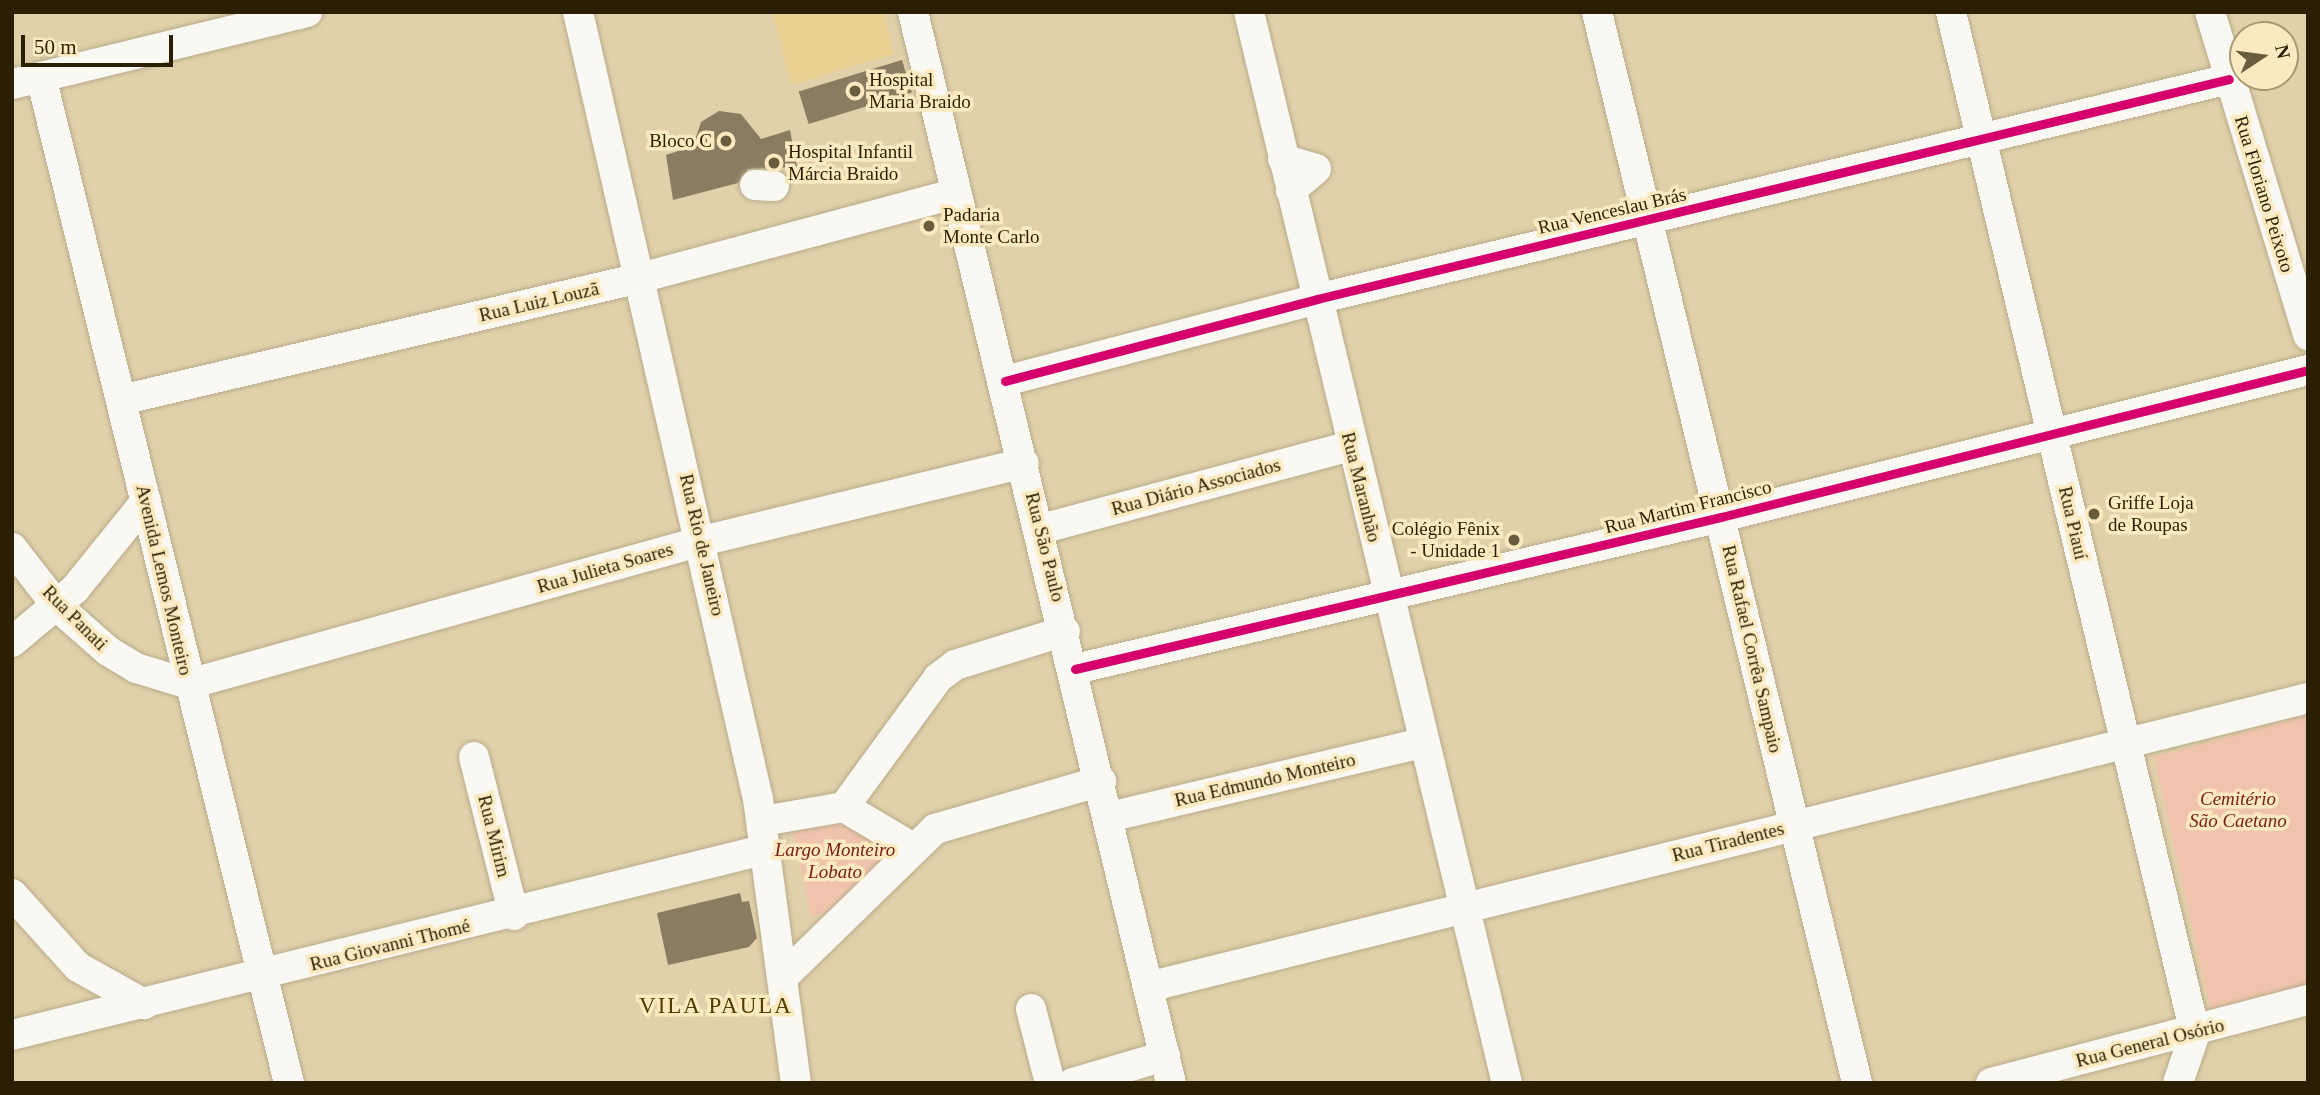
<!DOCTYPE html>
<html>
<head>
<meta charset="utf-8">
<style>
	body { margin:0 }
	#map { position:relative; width:2320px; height:1095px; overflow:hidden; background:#e1d1aa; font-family:Georgia,serif }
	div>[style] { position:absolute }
	.built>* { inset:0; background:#e9d092 }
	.green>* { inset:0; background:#f0c4ac }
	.building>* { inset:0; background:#8a7c61; transform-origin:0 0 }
	.roads { filter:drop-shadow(0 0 2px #b8ab8c) drop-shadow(0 0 2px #b8ab8c) }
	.minor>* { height:30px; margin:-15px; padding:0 15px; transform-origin:15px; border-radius:15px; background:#faf8f2 }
	.cycleway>* { height:9px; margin:-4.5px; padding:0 4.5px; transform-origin:4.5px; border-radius:4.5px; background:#d6006c }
	.dots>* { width:19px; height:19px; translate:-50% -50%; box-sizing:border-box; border:4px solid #fbeac0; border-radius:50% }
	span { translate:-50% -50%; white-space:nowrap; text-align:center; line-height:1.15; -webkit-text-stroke:7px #fbeac0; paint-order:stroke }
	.poi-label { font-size:19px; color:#2a1f02 }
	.left { translate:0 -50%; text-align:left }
	.right { translate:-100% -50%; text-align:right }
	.street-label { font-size:19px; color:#2a1f02 }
	.park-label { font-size:19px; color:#772019; font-style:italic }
	.quarter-label { font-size:23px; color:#503d00; letter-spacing:2px }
	.frame { position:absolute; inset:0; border:14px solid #2a1f02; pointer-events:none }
	.north { position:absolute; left:2229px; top:21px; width:70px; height:70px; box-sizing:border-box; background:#fbeac0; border:2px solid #a79974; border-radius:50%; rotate:77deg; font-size:19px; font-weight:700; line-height:28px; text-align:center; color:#2a1f02 }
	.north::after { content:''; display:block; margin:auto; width:24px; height:32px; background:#6a5d3d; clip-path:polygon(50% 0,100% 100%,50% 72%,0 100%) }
	.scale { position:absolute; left:21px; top:35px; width:152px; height:32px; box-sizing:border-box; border:4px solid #2a1f02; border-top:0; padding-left:9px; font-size:21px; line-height:24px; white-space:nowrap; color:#2a1f02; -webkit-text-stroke:5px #fbeac0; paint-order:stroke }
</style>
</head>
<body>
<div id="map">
	<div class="built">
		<i style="clip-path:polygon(772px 12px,884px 12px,894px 54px,791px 85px)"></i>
	</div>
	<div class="green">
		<i style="clip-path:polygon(2308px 715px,2308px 986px,2211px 1013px,2154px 757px)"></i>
		<i style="clip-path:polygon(852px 820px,885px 840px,887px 858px,833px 910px,811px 916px,793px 832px)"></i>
	</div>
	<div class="building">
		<i style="left:902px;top:60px;width:34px;height:108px;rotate:73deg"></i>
		<i style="clip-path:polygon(719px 111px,741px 114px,761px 139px,790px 130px,797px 167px,748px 169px,738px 183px,673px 200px,666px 155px,693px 146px,701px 122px)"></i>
		<i style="clip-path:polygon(740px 893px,742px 902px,749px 901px,757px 938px,749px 947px,668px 965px,657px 913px)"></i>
	</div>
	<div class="roads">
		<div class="minor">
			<i style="left:578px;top:12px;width:807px;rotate:77.12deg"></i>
			<i style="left:758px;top:799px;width:287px;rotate:82.4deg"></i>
			<i style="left:913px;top:12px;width:1102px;rotate:76.46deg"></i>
			<i style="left:1249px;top:12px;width:1102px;rotate:76.46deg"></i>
			<i style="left:1597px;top:12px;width:1102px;rotate:76.35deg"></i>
			<i style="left:1951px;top:12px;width:1050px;rotate:76.56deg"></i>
			<i style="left:2195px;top:1033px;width:53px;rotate:108.8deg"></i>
			<i style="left:2210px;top:12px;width:338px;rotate:73.1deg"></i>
			<i style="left:41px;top:77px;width:1036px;rotate:76.15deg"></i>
			<i style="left:12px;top:84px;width:304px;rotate:-13.7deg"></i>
			<i style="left:1283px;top:159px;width:34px;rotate:17deg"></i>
			<i style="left:1316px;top:169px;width:33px;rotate:140deg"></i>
			<i style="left:755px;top:185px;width:19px;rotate:3deg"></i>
			<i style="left:1005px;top:381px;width:323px;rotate:-14.7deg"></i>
			<i style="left:1317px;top:299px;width:938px;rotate:-13.56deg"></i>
			<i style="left:121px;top:400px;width:533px;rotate:-13.23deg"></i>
			<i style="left:640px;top:278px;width:325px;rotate:-15deg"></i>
			<i style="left:1041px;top:529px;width:320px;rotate:-15deg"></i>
			<i style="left:12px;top:548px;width:75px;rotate:52.1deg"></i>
			<i style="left:58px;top:607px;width:67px;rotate:41.3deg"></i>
			<i style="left:108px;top:651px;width:33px;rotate:31deg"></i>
			<i style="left:136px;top:668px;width:55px;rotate:16.8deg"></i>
			<i style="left:189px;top:684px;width:533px;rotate:-15.58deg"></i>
			<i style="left:702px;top:541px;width:331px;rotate:-13.6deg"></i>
			<i style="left:12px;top:642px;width:82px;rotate:-40.1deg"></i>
			<i style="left:75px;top:589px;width:113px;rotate:-51.1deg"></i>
			<i style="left:1075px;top:669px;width:664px;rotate:-13.24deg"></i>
			<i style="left:1721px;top:517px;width:605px;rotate:-14.06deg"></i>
			<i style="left:474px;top:757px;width:163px;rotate:75.8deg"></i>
			<i style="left:844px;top:807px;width:78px;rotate:30.8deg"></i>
			<i style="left:1109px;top:817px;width:321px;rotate:-13.3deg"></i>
			<i style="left:763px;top:821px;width:82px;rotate:-9.8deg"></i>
			<i style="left:844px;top:807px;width:160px;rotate:-53.9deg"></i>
			<i style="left:938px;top:678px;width:21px;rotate:-37deg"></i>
			<i style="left:955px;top:665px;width:115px;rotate:-17.2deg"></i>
			<i style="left:12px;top:894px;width:98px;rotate:47.9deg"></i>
			<i style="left:78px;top:967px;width:76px;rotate:29.3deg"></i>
			<i style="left:782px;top:978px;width:214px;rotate:-44.2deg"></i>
			<i style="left:935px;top:829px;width:173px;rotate:-16.1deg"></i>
			<i style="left:1148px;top:987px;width:1195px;rotate:-13.99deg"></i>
			<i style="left:1031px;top:1009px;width:76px;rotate:75.6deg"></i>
			<i style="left:12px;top:1035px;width:778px;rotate:-13.84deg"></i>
			<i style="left:1073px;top:1083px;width:96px;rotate:-16.4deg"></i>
			<i style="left:1991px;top:1083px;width:328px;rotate:-14.7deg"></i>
		</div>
	</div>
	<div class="cycleway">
		<i style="left:1005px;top:381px;width:323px;rotate:-14.7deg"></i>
		<i style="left:1317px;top:299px;width:938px;rotate:-13.56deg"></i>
		<i style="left:1075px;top:669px;width:664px;rotate:-13.24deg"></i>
		<i style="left:1721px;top:517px;width:605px;rotate:-14.06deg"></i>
	</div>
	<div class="dots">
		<i style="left:855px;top:91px;background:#6a5d3d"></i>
		<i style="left:726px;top:141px;background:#6a5d3d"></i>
		<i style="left:774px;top:163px;background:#6a5d3d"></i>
		<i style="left:929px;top:226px;background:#6a5d3d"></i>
		<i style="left:2094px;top:514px;background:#6a5d3d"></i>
		<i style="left:1514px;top:540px;background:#6a5d3d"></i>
	</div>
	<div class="poi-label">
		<span class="left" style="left:869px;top:91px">Hospital<br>Maria Braido</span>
		<span class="right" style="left:712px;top:141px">Bloco C</span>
		<span class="left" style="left:788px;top:163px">Hospital Infantil<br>Márcia Braido</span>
		<span class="left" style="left:943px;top:226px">Padaria<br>Monte Carlo</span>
		<span class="left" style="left:2108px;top:514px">Griffe Loja<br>de Roupas</span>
		<span class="right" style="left:1500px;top:540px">Colégio Fênix<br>- Unidade 1</span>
	</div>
	<div class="street-label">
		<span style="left:2264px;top:194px;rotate:73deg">Rua Floriano Peixoto</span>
		<span style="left:1612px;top:211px;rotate:-13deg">Rua Venceslau Brás</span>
		<span style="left:539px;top:302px;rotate:-13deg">Rua Luiz Louzã</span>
		<span style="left:1196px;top:487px;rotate:-15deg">Rua Diário Associados</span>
		<span style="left:1361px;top:487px;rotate:76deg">Rua Maranhão</span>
		<span style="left:1688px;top:507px;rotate:-14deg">Rua Martim Francisco</span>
		<span style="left:2073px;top:523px;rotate:77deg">Rua Piauí</span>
		<span style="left:702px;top:545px;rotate:77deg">Rua Rio de Janeiro</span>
		<span style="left:1045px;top:547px;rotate:76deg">Rua São Paulo</span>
		<span style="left:605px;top:568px;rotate:-16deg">Rua Julieta Soares</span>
		<span style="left:164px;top:580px;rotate:77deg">Avenida Lemos Monteiro</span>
		<span style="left:75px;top:618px;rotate:45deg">Rua Panati</span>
		<span style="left:1752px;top:649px;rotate:77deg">Rua Rafael Corrêa Sampaio</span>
		<span style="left:1265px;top:780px;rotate:-13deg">Rua Edmundo Monteiro</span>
		<span style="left:494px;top:836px;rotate:76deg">Rua Mirim</span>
		<span style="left:1728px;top:842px;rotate:-14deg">Rua Tiradentes</span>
		<span style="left:390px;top:945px;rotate:-14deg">Rua Giovanni Thomé</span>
		<span style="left:2150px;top:1043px;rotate:-14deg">Rua General Osório</span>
	</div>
	<div class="park-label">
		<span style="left:2238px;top:810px">Cemitério<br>São Caetano</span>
		<span style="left:835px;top:861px">Largo Monteiro<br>Lobato</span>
	</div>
	<div class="quarter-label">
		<span style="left:716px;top:1006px">VILA PAULA</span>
	</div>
	<div class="frame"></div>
	<div class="north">N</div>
	<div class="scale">50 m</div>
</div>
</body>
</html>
